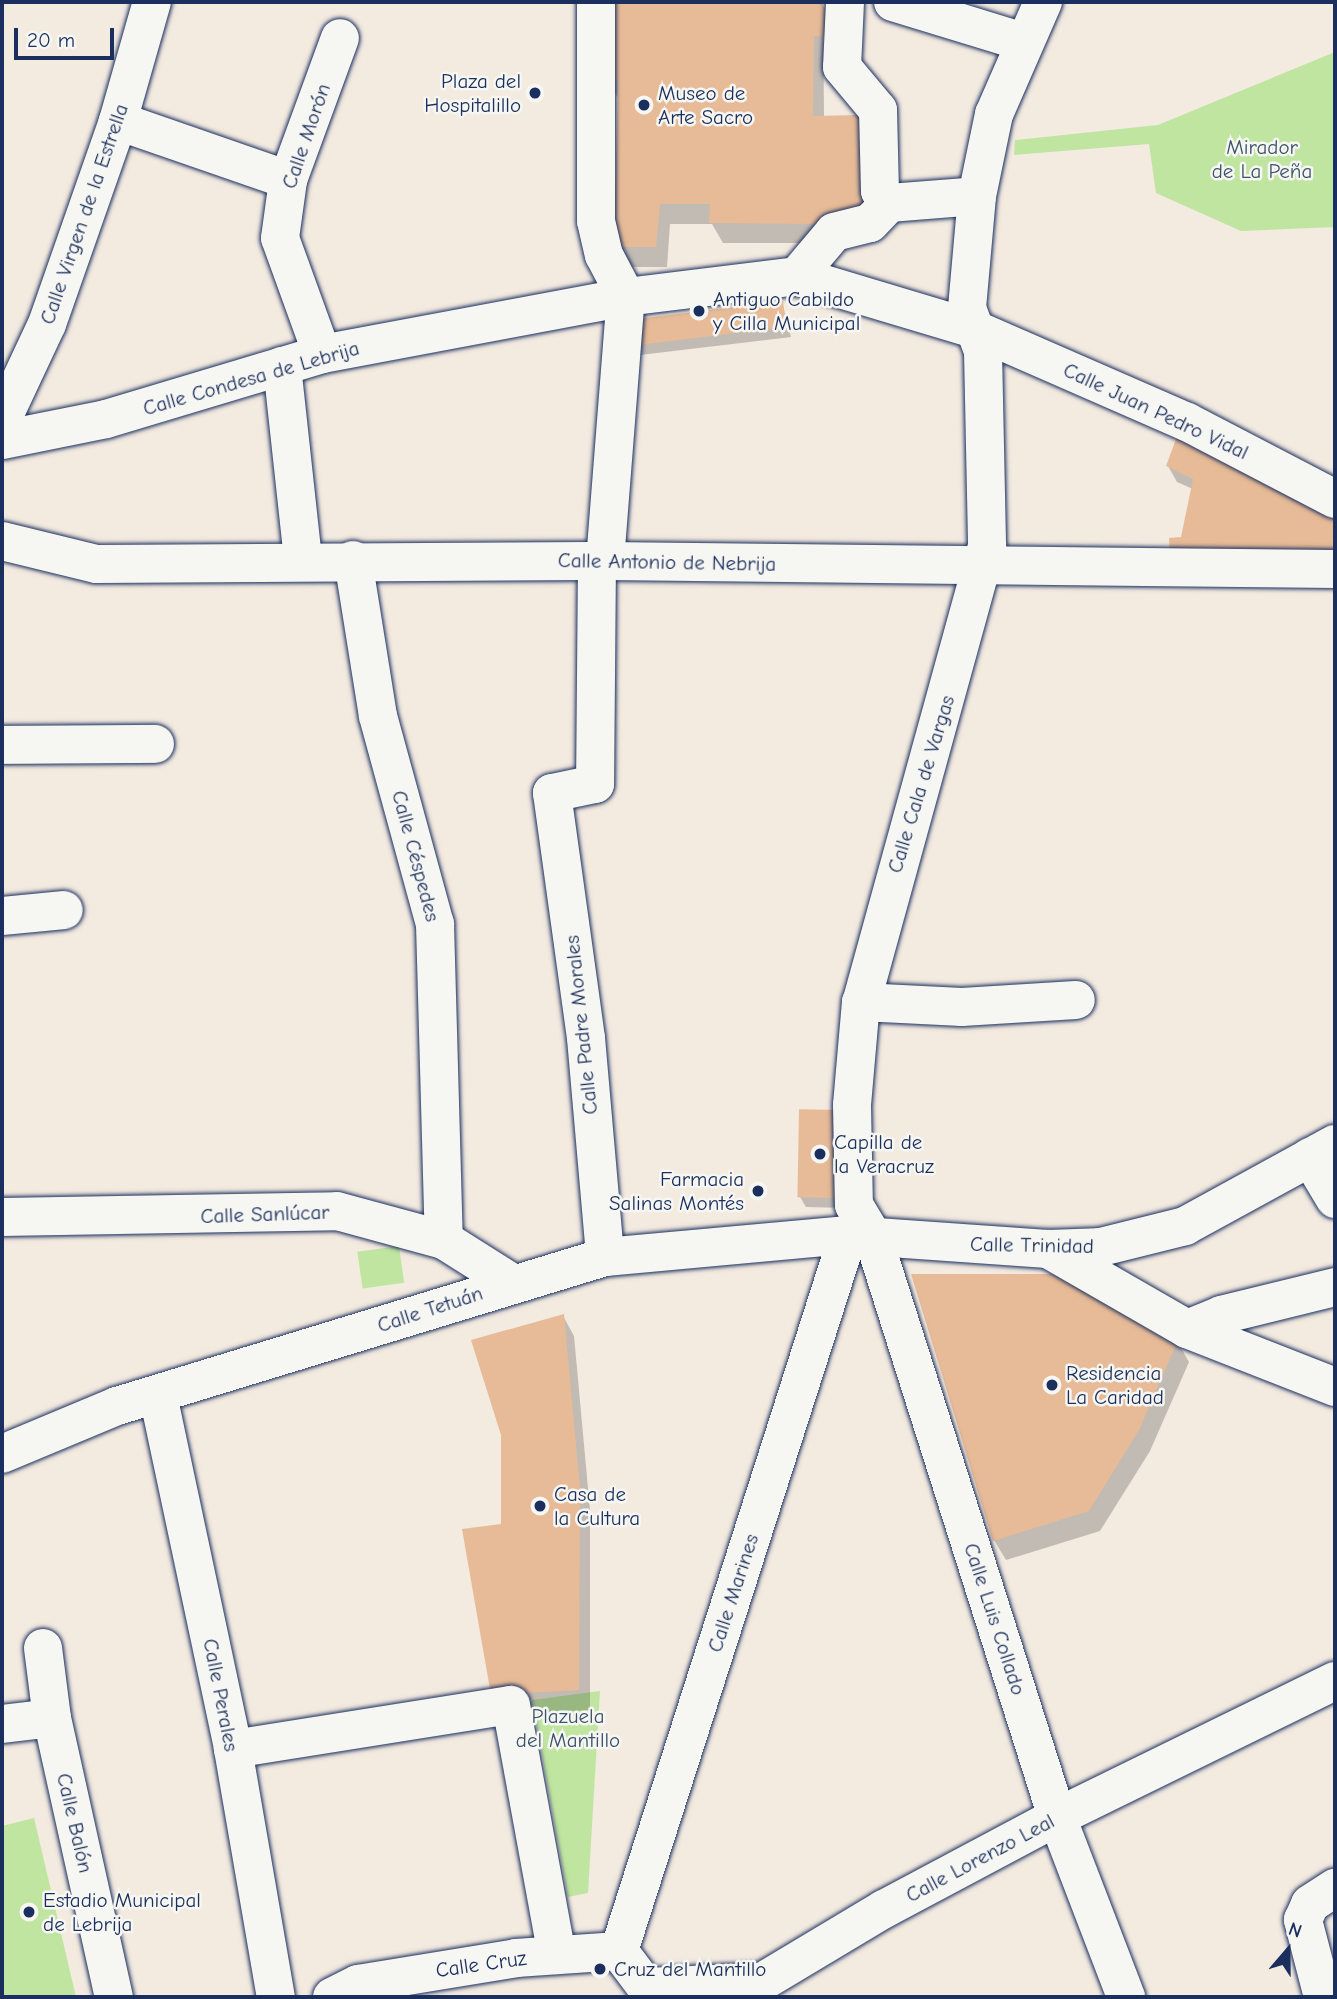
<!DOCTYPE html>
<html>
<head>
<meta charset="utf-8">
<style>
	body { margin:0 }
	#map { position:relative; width:1337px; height:1999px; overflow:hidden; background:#f3eae0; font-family:"Comic Neue",sans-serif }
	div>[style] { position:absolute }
	.green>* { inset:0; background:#c0e5a0; transform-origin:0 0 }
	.shadow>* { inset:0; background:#0003 }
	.building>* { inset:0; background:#e7bb97; transform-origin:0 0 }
	.roads { filter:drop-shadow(0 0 2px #1b2f5e) drop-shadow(0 0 2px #1b2f5e) }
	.minor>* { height:38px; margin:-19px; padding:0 19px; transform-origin:19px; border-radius:19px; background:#f6f6f2 }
	.dots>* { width:19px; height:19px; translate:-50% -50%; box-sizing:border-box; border:4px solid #f6f6f2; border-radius:50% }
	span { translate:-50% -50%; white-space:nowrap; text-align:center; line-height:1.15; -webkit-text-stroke:5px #f6f6f2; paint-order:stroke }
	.poi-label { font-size:21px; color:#1b2f5e }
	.right { translate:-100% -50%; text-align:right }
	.left { translate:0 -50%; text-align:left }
	.street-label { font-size:21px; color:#1b2f5e }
	.park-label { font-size:21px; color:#3c536b }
	.frame { position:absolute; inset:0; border:4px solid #1b2f5e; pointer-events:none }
	.north { position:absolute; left:1253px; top:1915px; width:70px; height:70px; -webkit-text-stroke:5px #f6f6f2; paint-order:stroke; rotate:20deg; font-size:19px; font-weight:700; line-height:28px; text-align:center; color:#1b2f5e }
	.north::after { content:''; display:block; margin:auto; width:24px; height:32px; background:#1b2f5e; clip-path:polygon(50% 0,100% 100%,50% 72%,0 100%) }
	.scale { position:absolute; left:14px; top:28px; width:100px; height:32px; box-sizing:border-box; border:4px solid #1b2f5e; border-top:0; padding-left:9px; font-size:21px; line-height:24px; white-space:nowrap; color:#1b2f5e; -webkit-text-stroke:5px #f6f6f2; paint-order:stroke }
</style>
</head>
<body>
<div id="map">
	<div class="green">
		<i style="clip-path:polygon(1335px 52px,1335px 227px,1241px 231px,1156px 193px,1149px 144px,1014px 155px,1015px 140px,1158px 125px)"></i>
		<i style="left:399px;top:1246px;width:37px;height:42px;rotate:82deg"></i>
		<i style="clip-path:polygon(600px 1691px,588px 1893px,568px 1897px,532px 1700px)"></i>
		<i style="clip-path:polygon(34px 1818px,76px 1997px,2px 1997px,2px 1826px)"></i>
	</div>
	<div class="shadow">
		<i style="clip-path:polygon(607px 2px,823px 2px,824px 117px,859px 116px,872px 234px,830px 243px,723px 243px,712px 224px,670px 224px,667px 267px,628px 267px,616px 246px,619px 99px,605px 79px)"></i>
		<i style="clip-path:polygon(782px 303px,791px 337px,640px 355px,635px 345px)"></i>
		<i style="clip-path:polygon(1168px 466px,1335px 514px,1335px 570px,1183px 539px,1193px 489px,1177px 482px)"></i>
		<i style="clip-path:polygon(801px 1113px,847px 1208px,806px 1207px,800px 1197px)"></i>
		<i style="clip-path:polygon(563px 1316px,574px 1336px,590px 1510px,590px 1710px,505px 1715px,503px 1526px)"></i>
		<i style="clip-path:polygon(1177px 1341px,1189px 1362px,1150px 1451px,1100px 1531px,1006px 1560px,994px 1540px)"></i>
	</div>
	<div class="building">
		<i style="clip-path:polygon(606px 2px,815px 2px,834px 13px,834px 37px,814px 36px,813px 116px,860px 115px,862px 215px,828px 214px,819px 224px,709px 223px,710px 204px,660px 204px,656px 247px,614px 247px,618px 81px,603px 79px)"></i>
		<i style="left:783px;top:301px;width:26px;height:151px;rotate:83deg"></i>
		<i style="clip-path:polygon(1179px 431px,1335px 512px,1335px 556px,1170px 554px,1169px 538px,1181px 537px,1193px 479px,1166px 466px)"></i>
		<i style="left:843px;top:1110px;width:88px;height:44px;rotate:91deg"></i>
		<i style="clip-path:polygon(911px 1274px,1068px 1274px,1178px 1340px,1139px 1430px,1089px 1511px,993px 1541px)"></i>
		<i style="clip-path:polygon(564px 1314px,580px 1488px,579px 1690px,491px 1695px,462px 1529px,501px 1524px,501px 1435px,471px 1340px)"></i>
	</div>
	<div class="roads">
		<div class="minor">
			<i style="left:596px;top:2px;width:219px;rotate:90deg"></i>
			<i style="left:596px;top:221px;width:35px;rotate:77deg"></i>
			<i style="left:604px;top:255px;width:47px;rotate:62.4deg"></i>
			<i style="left:845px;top:2px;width:65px;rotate:92.6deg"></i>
			<i style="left:842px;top:67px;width:56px;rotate:50.1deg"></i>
			<i style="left:878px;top:110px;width:81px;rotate:88.6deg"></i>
			<i style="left:880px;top:191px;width:15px;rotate:53deg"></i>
			<i style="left:889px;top:203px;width:88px;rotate:-4.5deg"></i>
			<i style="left:893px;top:2px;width:137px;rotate:17deg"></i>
			<i style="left:1043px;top:2px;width:122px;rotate:113.6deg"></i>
			<i style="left:994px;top:114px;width:84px;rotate:101.7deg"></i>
			<i style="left:977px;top:196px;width:112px;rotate:95.1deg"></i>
			<i style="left:967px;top:308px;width:46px;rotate:69.6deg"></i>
			<i style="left:983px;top:351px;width:195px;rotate:88.8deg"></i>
			<i style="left:987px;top:546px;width:473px;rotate:105.4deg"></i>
			<i style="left:861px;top:1002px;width:103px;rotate:95deg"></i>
			<i style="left:852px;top:1105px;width:100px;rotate:88.9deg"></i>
			<i style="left:854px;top:1205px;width:37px;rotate:59deg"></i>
			<i style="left:873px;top:1237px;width:608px;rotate:72.4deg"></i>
			<i style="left:1057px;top:1817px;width:193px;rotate:69deg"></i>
			<i style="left:118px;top:121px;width:180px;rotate:19.1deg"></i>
			<i style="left:797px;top:276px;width:57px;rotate:-49.9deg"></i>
			<i style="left:834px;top:232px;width:37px;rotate:-14deg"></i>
			<i style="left:870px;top:223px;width:28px;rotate:-46deg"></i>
			<i style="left:322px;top:354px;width:123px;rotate:-109.9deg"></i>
			<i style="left:280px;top:238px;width:59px;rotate:-82.1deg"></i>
			<i style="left:288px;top:180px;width:151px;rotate:-69.9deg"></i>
			<i style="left:282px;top:366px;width:195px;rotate:83.8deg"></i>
			<i style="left:2px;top:420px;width:106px;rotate:-64.9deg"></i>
			<i style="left:47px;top:324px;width:215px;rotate:-70.7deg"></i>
			<i style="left:118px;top:121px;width:124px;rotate:-74.1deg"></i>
			<i style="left:2px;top:440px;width:106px;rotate:-11.4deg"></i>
			<i style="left:106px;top:419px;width:226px;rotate:-16.7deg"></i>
			<i style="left:322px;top:354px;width:309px;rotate:-10.6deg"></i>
			<i style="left:626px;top:297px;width:172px;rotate:-7deg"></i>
			<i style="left:797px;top:276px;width:185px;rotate:16.7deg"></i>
			<i style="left:974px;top:329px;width:232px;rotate:23.6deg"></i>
			<i style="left:1187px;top:422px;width:167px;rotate:27.5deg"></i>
			<i style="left:2px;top:541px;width:97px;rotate:13.7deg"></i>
			<i style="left:96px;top:564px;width:509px;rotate:-0.34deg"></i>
			<i style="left:605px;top:561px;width:730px;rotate:0.63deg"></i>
			<i style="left:353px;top:560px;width:158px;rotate:80.9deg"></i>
			<i style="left:378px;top:716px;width:216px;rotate:74.7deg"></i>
			<i style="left:435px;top:924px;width:316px;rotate:88.4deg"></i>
			<i style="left:597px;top:561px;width:223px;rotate:90.5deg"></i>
			<i style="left:595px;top:784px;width:44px;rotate:168.2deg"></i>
			<i style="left:552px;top:793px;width:247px;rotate:82.1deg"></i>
			<i style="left:586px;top:1038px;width:220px;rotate:85deg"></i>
			<i style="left:605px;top:561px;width:265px;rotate:-85.5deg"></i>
			<i style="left:2px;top:745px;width:153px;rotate:-0.4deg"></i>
			<i style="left:2px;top:916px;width:62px;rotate:-5.5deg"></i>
			<i style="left:861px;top:1002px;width:101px;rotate:2.8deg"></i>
			<i style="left:962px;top:1007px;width:114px;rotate:-3.5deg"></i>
			<i style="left:1310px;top:1157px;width:49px;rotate:59.2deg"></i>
			<i style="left:2px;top:1217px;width:335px;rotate:-1deg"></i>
			<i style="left:337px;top:1211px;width:111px;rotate:15.2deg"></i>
			<i style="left:444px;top:1240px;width:80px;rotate:32.3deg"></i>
			<i style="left:1048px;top:1249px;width:160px;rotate:29.9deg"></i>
			<i style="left:1187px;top:1329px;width:159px;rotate:21.4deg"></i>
			<i style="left:1187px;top:1329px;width:37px;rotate:-22deg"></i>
			<i style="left:1221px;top:1315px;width:117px;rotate:-13.8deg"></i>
			<i style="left:158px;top:1395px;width:362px;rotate:78deg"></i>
			<i style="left:233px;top:1749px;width:252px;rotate:80.2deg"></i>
			<i style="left:2px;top:1454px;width:125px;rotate:-22.7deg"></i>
			<i style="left:117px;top:1406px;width:510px;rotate:-16.98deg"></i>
			<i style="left:605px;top:1257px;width:244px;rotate:-5.2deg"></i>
			<i style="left:848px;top:1235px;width:200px;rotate:4deg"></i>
			<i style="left:1048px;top:1249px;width:53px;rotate:-2.2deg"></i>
			<i style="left:1101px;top:1247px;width:87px;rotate:-14deg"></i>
			<i style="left:1185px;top:1226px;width:171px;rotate:-28.7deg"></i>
			<i style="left:43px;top:1648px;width:71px;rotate:82.7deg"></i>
			<i style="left:52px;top:1718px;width:286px;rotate:77.5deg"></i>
			<i style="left:2px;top:1724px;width:50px;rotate:-6.8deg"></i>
			<i style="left:233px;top:1749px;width:281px;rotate:-9deg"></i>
			<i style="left:511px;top:1705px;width:254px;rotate:79.6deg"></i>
			<i style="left:619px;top:1951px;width:752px;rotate:-72.26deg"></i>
			<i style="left:332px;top:1997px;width:29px;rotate:-27deg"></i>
			<i style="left:358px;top:1984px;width:160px;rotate:-9.3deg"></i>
			<i style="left:516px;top:1958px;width:103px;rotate:-3.9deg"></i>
			<i style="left:619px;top:1951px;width:45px;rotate:53.1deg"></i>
			<i style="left:646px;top:1987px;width:116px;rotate:-2.5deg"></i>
			<i style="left:762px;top:1982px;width:142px;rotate:-30.9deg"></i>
			<i style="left:884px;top:1909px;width:196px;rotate:-28deg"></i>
			<i style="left:1057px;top:1817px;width:309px;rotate:-26.1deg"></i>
			<i style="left:1323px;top:1997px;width:80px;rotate:-104.6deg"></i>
			<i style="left:1303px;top:1920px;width:17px;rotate:-66deg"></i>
			<i style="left:1310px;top:1904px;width:30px;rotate:-33deg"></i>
		</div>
	</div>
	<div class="dots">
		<i style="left:535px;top:93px;background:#1b2f5e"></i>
		<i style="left:644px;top:105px;background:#1b2f5e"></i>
		<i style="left:699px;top:311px;background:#1b2f5e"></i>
		<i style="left:820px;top:1154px;background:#1b2f5e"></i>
		<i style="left:758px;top:1191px;background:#1b2f5e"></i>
		<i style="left:1052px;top:1385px;background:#1b2f5e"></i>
		<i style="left:540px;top:1506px;background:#1b2f5e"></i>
		<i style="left:29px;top:1912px;background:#1b2f5e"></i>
		<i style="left:600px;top:1969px;background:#1b2f5e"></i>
	</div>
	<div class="poi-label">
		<span class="right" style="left:521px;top:93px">Plaza del<br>Hospitalillo</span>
		<span class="left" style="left:658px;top:105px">Museo de<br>Arte Sacro</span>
		<span class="left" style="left:713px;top:311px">Antiguo Cabildo<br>y Cilla Municipal</span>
		<span class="left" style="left:834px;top:1154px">Capilla de<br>la Veracruz</span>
		<span class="right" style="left:744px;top:1191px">Farmacia<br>Salinas Montés</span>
		<span class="left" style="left:1066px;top:1385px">Residencia<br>La Caridad</span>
		<span class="left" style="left:554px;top:1506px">Casa de<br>la Cultura</span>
		<span class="left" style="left:43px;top:1912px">Estadio Municipal<br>de Lebrija</span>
		<span class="left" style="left:614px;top:1969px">Cruz del Mantillo</span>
	</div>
	<div class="street-label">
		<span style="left:306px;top:136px;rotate:-71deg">Calle Morón</span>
		<span style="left:84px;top:214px;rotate:-71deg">Calle Virgen de la Estrella</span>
		<span style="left:251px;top:378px;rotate:-16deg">Calle Condesa de Lebrija</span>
		<span style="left:1156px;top:411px;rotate:25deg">Calle Juan Pedro Vidal</span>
		<span style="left:667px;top:562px;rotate:1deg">Calle Antonio de Nebrija</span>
		<span style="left:921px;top:784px;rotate:-73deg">Calle Cala de Vargas</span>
		<span style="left:416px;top:856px;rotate:75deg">Calle Céspedes</span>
		<span style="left:581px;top:1025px;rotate:-96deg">Calle Padre Morales</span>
		<span style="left:265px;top:1214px;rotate:-2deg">Calle Sanlúcar</span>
		<span style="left:1032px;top:1245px;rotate:1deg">Calle Trinidad</span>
		<span style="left:430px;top:1309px;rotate:-18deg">Calle Tetuán</span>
		<span style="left:733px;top:1593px;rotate:-72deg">Calle Marines</span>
		<span style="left:995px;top:1619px;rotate:72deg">Calle Luis Collado</span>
		<span style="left:221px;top:1695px;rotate:79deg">Calle Perales</span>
		<span style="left:75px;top:1823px;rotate:77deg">Calle Balón</span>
		<span style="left:980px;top:1858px;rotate:-28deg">Calle Lorenzo Leal</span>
		<span style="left:481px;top:1964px;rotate:-8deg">Calle Cruz</span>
	</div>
	<div class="park-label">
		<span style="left:1262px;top:159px">Mirador<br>de La Peña</span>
		<span style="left:568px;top:1728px">Plazuela<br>del Mantillo</span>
	</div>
	<div class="frame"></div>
	<div class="north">N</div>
	<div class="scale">20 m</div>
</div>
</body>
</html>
